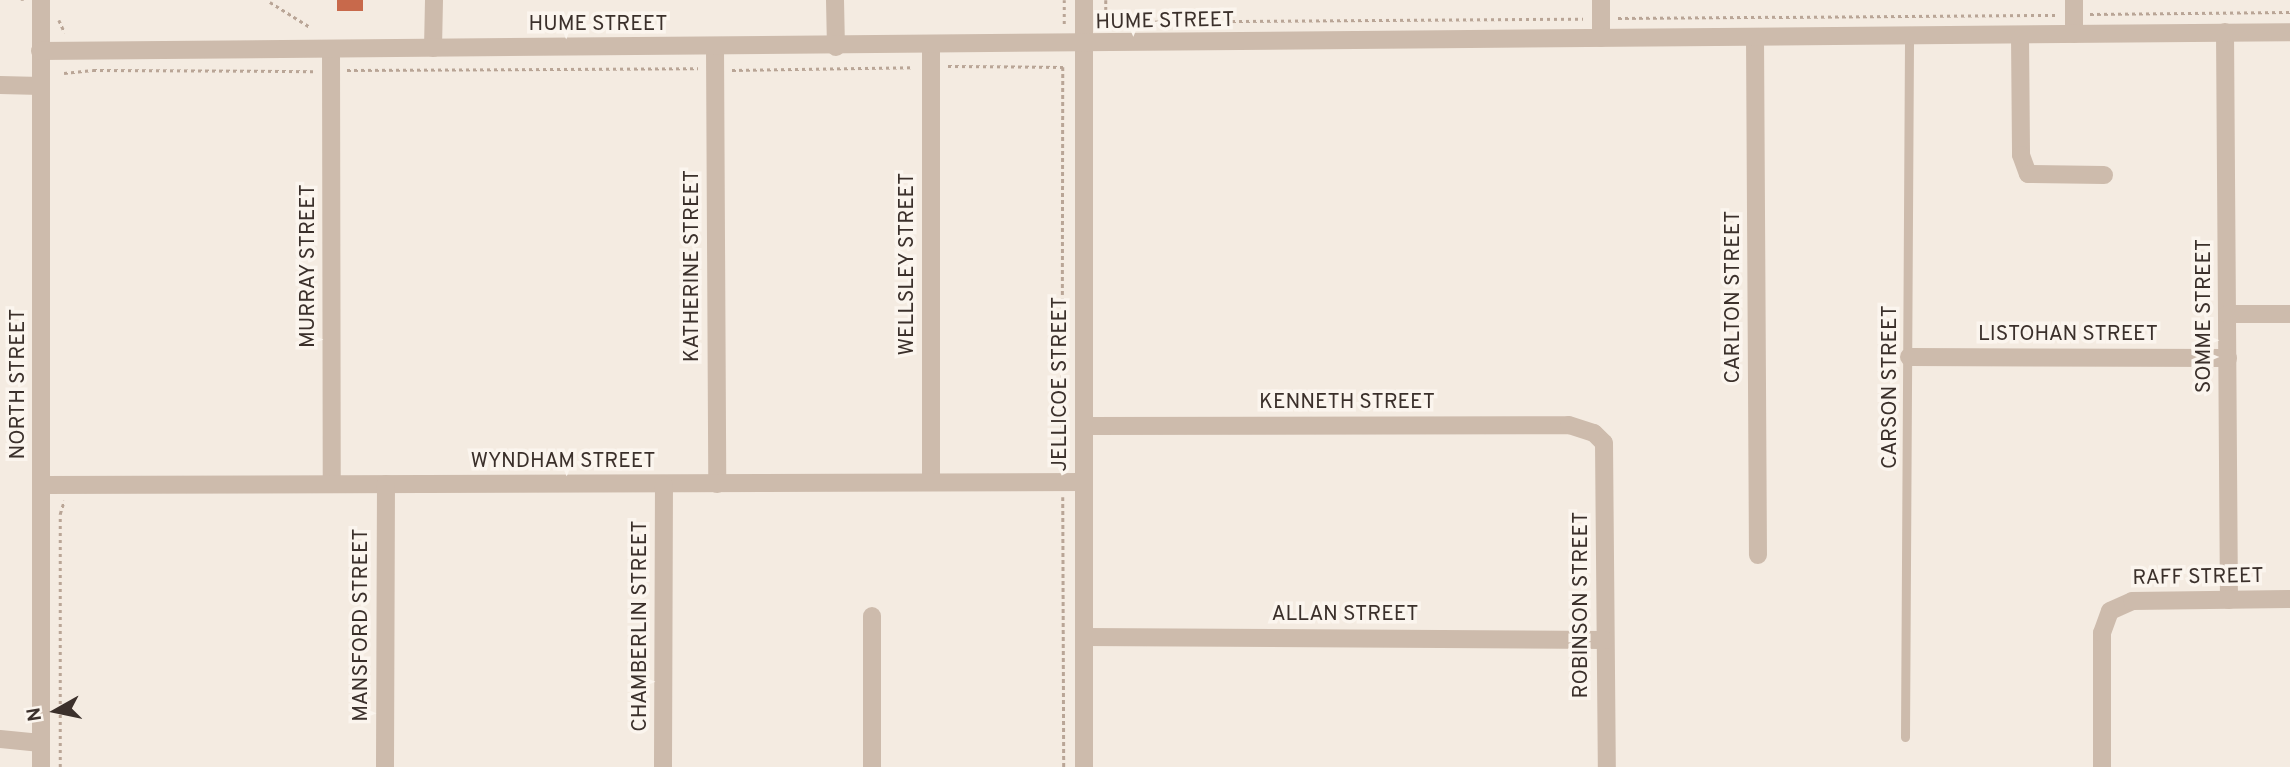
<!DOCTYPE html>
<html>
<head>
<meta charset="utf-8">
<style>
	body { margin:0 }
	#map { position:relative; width:2290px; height:767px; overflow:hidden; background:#f4ebe1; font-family:Overpass,sans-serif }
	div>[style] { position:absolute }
	.building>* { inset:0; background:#c8694b; transform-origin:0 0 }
	.path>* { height:2.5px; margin-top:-1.25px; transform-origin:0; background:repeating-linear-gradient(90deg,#b9a596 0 3.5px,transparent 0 7px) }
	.service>* { height:9px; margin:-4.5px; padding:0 4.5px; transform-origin:4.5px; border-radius:4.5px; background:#cdbbac }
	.minor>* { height:18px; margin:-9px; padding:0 9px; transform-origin:9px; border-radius:9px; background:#cdbbac }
	.tertiary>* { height:18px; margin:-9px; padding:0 9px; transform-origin:9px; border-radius:9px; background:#cdbbac }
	span { translate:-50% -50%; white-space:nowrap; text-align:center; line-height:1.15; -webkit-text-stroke:7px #fbf5ee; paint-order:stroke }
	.street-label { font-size:21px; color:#3b302b }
	.north { position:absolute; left:21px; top:676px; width:70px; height:70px; -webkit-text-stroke:5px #fbf5ee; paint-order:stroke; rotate:261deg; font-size:19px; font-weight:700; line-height:28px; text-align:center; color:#3b302b }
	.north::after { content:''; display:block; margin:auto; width:24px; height:32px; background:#3b302b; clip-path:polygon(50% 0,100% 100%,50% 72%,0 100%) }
</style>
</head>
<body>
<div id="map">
	<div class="building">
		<i style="left:337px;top:0;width:26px;height:11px"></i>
	</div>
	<div class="path">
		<i style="left:1106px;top:0;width:22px;rotate:90deg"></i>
		<i style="left:1106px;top:22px;width:477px;rotate:-0.4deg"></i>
		<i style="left:22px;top:1px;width:1px;rotate:-90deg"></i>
		<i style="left:270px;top:2px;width:47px;rotate:32deg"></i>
		<i style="left:2090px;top:14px;width:200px;rotate:-0.6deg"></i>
		<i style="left:1618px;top:18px;width:438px;rotate:-0.4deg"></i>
		<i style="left:59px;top:20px;width:14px;rotate:65deg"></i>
		<i style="left:1064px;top:24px;width:24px;rotate:-90deg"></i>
		<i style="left:948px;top:66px;width:115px;rotate:0.5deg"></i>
		<i style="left:1063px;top:67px;width:399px;rotate:90.1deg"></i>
		<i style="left:347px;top:70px;width:351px;rotate:-0.3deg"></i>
		<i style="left:732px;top:70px;width:182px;rotate:-0.9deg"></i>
		<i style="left:64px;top:73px;width:29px;rotate:-6deg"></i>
		<i style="left:93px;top:70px;width:220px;rotate:0.3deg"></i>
		<i style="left:1063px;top:497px;width:270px;rotate:89.8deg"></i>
		<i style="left:60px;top:767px;width:253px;rotate:-90deg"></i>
		<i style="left:60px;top:514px;width:14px;rotate:-73deg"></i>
	</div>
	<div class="service">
		<i style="left:1905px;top:737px;width:700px;rotate:-89.67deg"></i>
	</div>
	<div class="minor">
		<i style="left:835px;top:0;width:47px;rotate:88.8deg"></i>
		<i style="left:1601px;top:0;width:38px;rotate:90deg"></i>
		<i style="left:2074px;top:0;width:34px;rotate:90deg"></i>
		<i style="left:2225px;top:32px;width:568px;rotate:89.6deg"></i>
		<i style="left:2020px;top:36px;width:119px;rotate:89.5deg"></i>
		<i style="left:2021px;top:155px;width:20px;rotate:70deg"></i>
		<i style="left:2028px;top:174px;width:76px;rotate:0.8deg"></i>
		<i style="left:1755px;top:38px;width:517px;rotate:89.67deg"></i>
		<i style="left:931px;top:47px;width:435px;rotate:90deg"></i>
		<i style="left:433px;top:48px;width:48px;rotate:-88.8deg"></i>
		<i style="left:715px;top:48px;width:436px;rotate:89.7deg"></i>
		<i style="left:331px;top:49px;width:434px;rotate:89.9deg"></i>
		<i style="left:0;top:85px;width:41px;rotate:1.4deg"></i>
		<i style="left:2227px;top:314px;width:63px"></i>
		<i style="left:1909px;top:357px;width:319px;rotate:0.2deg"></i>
		<i style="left:1084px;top:426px;width:485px;rotate:-0.1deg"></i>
		<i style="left:1569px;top:425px;width:26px;rotate:18deg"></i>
		<i style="left:1594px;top:433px;width:14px;rotate:45deg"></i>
		<i style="left:1604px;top:443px;width:324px;rotate:89.5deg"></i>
		<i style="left:42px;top:485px;width:1042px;rotate:-0.16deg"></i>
		<i style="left:1084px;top:637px;width:521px;rotate:0.33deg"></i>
		<i style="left:0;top:739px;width:41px;rotate:5.6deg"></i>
		<i style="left:385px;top:767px;width:283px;rotate:-89.8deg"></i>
		<i style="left:663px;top:767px;width:282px;rotate:-89.8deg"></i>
		<i style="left:872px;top:767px;width:151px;rotate:-90deg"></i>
		<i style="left:2102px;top:767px;width:134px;rotate:-90deg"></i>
		<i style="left:2102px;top:633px;width:23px;rotate:-70deg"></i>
		<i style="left:2110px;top:611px;width:24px;rotate:-24deg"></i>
		<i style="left:2132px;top:601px;width:158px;rotate:-0.7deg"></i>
	</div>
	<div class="tertiary">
		<i style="left:41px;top:0;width:767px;rotate:90deg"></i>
		<i style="left:1084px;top:0;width:767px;rotate:90deg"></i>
		<i style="left:40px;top:51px;width:2250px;rotate:-0.48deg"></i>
	</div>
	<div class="street-label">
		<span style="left:1165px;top:22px;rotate:-1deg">HUME STREET</span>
		<span style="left:598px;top:25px">HUME STREET</span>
		<span style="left:908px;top:264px;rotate:-90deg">WELLSLEY STREET</span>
		<span style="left:309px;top:266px;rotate:-90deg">MURRAY STREET</span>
		<span style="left:693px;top:266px;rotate:-90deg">KATHERINE STREET</span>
		<span style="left:1734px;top:297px;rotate:-90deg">CARLTON STREET</span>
		<span style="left:2205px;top:316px;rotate:-90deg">SOMME STREET</span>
		<span style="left:2068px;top:335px">LISTOHAN STREET</span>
		<span style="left:19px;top:384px;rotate:-90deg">NORTH STREET</span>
		<span style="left:1061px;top:384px;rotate:-90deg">JELLICOE STREET</span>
		<span style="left:1891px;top:387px;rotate:-90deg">CARSON STREET</span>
		<span style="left:1347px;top:403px">KENNETH STREET</span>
		<span style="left:563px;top:462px">WYNDHAM STREET</span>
		<span style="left:2198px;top:578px;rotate:-1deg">RAFF STREET</span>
		<span style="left:1582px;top:605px;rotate:-90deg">ROBINSON STREET</span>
		<span style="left:1345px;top:615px">ALLAN STREET</span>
		<span style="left:362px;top:625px;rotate:-90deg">MANSFORD STREET</span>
		<span style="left:641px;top:626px;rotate:-90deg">CHAMBERLIN STREET</span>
	</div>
	<div class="north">N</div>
</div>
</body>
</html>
